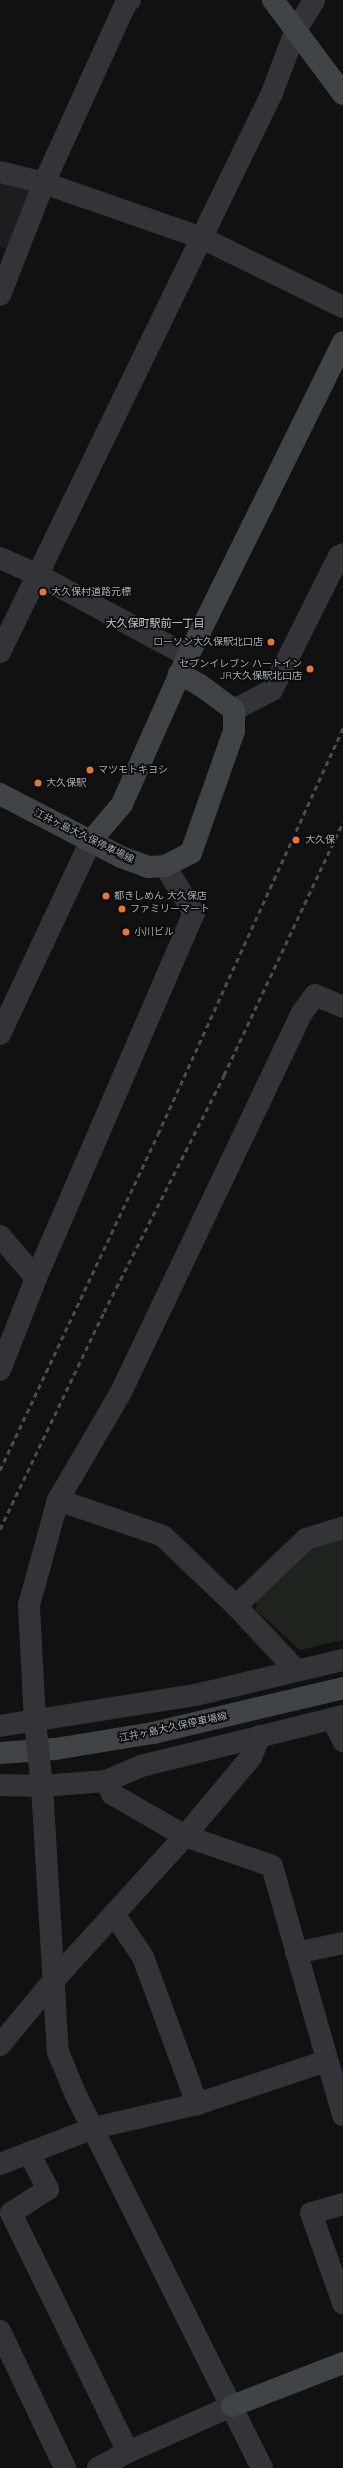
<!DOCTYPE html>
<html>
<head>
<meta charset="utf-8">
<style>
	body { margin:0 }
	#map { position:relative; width:343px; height:2468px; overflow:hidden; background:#111112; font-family:Quicksand,"Noto Sans JP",sans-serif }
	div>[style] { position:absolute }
	.built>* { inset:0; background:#1d1d1f }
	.green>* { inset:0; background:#1e241d }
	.street>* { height:22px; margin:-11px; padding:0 11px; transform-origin:11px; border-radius:11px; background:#323437 }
	.secondary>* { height:22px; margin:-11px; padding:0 11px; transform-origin:11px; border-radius:11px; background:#404446 }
	.rail>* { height:3px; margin-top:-1.5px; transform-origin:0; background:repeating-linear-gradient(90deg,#494d4f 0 5px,transparent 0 9px) }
	.street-bridge>* { height:22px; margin:-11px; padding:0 11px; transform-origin:11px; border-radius:11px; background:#323437 }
	.dots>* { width:11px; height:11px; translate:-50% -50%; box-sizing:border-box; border:2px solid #0c0c0d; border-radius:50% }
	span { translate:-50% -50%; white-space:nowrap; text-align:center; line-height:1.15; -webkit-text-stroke:3.5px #0c0c0d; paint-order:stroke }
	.poi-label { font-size:10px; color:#a3acb2 }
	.left { translate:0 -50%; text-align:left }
	.right { translate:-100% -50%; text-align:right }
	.street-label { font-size:10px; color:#a3acb2 }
	.neighbourhood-label { font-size:11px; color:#c4c9ce }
</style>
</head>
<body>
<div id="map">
	<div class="built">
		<i style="clip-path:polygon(0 182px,30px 191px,11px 251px,0 247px)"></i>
	</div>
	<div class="green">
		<i style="clip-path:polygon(343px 1538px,343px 1640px,300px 1650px,256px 1610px,257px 1598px,306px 1547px)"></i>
	</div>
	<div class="street">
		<i style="left:0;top:172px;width:45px;rotate:14deg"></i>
		<i style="left:44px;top:183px;width:167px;rotate:19.2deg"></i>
		<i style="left:202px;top:238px;width:157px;rotate:26.1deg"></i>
		<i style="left:0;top:295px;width:120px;rotate:-68.6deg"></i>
		<i style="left:44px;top:183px;width:198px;rotate:-65.5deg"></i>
		<i style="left:126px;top:3px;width:5px;rotate:-37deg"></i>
		<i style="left:0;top:558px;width:42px;rotate:24.1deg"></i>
		<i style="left:38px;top:575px;width:170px;rotate:28.4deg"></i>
		<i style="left:0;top:652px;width:622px;rotate:-64.05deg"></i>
		<i style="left:272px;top:93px;width:65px;rotate:-69.3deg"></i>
		<i style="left:295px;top:32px;width:37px;rotate:-59deg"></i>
		<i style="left:234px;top:710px;width:43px;rotate:-27.8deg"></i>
		<i style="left:272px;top:690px;width:150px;rotate:-63.4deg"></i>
		<i style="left:339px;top:556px;width:4px;rotate:-27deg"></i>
		<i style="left:0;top:1034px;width:213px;rotate:-64.8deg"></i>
		<i style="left:0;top:1236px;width:55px;rotate:49.4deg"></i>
		<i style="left:0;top:1370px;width:99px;rotate:-68.6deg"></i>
		<i style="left:36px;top:1278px;width:398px;rotate:-66.6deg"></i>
		<i style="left:194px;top:913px;width:55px;rotate:-121.7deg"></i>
		<i style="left:58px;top:1500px;width:111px;rotate:18.9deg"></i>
		<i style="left:163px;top:1536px;width:101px;rotate:43.8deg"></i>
		<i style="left:236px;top:1606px;width:88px;rotate:46.8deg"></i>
		<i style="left:236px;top:1606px;width:97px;rotate:-43.7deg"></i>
		<i style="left:306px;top:1539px;width:39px;rotate:-17deg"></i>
		<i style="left:332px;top:1719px;width:25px;rotate:63deg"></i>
		<i style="left:35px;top:1721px;width:116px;rotate:-93deg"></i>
		<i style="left:29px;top:1605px;width:109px;rotate:-74.6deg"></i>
		<i style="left:58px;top:1500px;width:125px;rotate:-59.7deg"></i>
		<i style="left:121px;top:1392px;width:420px;rotate:-64.5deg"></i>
		<i style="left:302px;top:1013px;width:22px;rotate:-54deg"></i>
		<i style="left:315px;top:995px;width:30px;rotate:23deg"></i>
		<i style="left:0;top:1726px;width:197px;rotate:-9deg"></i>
		<i style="left:195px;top:1695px;width:152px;rotate:-13.3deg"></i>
		<i style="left:106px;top:1781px;width:14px;rotate:65deg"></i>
		<i style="left:112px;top:1794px;width:84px;rotate:29.9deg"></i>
		<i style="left:185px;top:1836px;width:92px;rotate:19deg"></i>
		<i style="left:272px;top:1866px;width:259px;rotate:74.1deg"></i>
		<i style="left:0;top:1785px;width:42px;rotate:1.4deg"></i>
		<i style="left:42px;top:1786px;width:64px;rotate:-4.5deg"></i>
		<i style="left:106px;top:1781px;width:38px;rotate:-23deg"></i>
		<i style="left:141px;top:1766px;width:208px;rotate:-13.9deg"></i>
		<i style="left:42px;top:1786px;width:266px;rotate:86.6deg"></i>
		<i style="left:58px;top:2052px;width:44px;rotate:67.5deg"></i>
		<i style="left:75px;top:2093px;width:419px;rotate:63.5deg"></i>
		<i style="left:114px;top:1914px;width:52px;rotate:56deg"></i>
		<i style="left:143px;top:1957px;width:157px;rotate:69.8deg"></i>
		<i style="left:296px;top:1953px;width:48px;rotate:-12deg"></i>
		<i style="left:0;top:2045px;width:83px;rotate:-50.4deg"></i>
		<i style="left:53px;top:1981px;width:196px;rotate:-47.7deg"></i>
		<i style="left:185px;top:1836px;width:103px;rotate:-50.1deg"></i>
		<i style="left:251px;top:1757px;width:23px;rotate:-67deg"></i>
		<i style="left:29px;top:2153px;width:41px;rotate:62.2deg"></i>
		<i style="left:48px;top:2189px;width:44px;rotate:147deg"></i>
		<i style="left:11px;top:2213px;width:266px;rotate:63.9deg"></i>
		<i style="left:0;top:2164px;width:101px;rotate:-21deg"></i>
		<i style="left:94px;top:2128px;width:106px;rotate:-13.1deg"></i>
		<i style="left:197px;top:2104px;width:136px;rotate:-18.4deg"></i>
		<i style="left:343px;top:2204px;width:33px;rotate:164deg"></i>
		<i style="left:311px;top:2213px;width:96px;rotate:70.4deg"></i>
		<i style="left:0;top:2331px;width:152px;rotate:64.6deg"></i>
		<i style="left:98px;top:2468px;width:34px;rotate:-28deg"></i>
		<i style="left:128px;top:2452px;width:114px;rotate:-23.9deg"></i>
	</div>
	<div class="secondary">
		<i style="left:273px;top:0;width:117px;rotate:53.3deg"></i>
		<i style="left:0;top:794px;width:136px;rotate:27.5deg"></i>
		<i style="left:121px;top:857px;width:29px;rotate:20deg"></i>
		<i style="left:148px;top:867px;width:17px;rotate:-3deg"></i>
		<i style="left:165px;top:866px;width:29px;rotate:-27deg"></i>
		<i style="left:191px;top:853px;width:129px;rotate:-70.6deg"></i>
		<i style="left:234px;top:731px;width:21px;rotate:-90deg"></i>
		<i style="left:234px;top:710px;width:42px;rotate:-143.7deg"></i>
		<i style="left:200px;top:685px;width:24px;rotate:-152deg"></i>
		<i style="left:91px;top:841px;width:48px;rotate:-50deg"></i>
		<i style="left:122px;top:804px;width:162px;rotate:-66deg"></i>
		<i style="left:188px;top:656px;width:350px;rotate:-63.7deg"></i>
		<i style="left:0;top:1753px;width:55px;rotate:-4.2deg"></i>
		<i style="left:55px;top:1749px;width:99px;rotate:-9.3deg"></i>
		<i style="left:153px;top:1733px;width:195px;rotate:-13.3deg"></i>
		<i style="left:232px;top:2406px;width:119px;rotate:-21.2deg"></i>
	</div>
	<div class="rail">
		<i style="left:0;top:1470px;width:371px;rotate:-64.8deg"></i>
		<i style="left:158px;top:1134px;width:446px;rotate:-65.5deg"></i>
		<i style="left:0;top:1529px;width:241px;rotate:-64.4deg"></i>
		<i style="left:104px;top:1312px;width:266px;rotate:-63.1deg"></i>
		<i style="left:224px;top:1075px;width:280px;rotate:-64.8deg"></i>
	</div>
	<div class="street-bridge">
		<i style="left:35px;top:1721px;width:65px;rotate:83.9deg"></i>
	</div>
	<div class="dots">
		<i style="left:43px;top:592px;background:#e27738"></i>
		<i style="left:271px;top:642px;background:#e27738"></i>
		<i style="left:310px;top:669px;background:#e27738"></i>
		<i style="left:90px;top:770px;background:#e27738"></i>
		<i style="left:38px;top:783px;background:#e27738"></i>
		<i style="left:296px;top:840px;background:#e27738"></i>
		<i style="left:106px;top:896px;background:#e27738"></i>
		<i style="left:122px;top:909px;background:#e27738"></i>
		<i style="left:126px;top:932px;background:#e27738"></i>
	</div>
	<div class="poi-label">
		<span class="left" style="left:51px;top:592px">大久保村道路元標</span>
		<span class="right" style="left:263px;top:642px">ローソン大久保駅北口店</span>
		<span class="right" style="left:302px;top:669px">セブンイレブン ハートイン<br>JR大久保駅北口店</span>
		<span class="left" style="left:98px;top:770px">マツモトキヨシ</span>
		<span class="left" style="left:46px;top:783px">大久保駅</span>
		<span class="left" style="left:305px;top:840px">大久保</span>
		<span class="left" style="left:114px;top:896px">都きしめん 大久保店</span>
		<span class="left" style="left:130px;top:909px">ファミリーマート</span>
		<span class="left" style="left:134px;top:932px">小川ビル</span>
	</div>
	<div class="street-label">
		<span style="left:84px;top:836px;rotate:26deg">江井ヶ島大久保停車場線</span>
		<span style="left:173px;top:1727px;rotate:-12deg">江井ヶ島大久保停車場線</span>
	</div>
	<div class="neighbourhood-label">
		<span style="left:155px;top:623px">大久保町駅前一丁目</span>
	</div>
</div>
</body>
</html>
